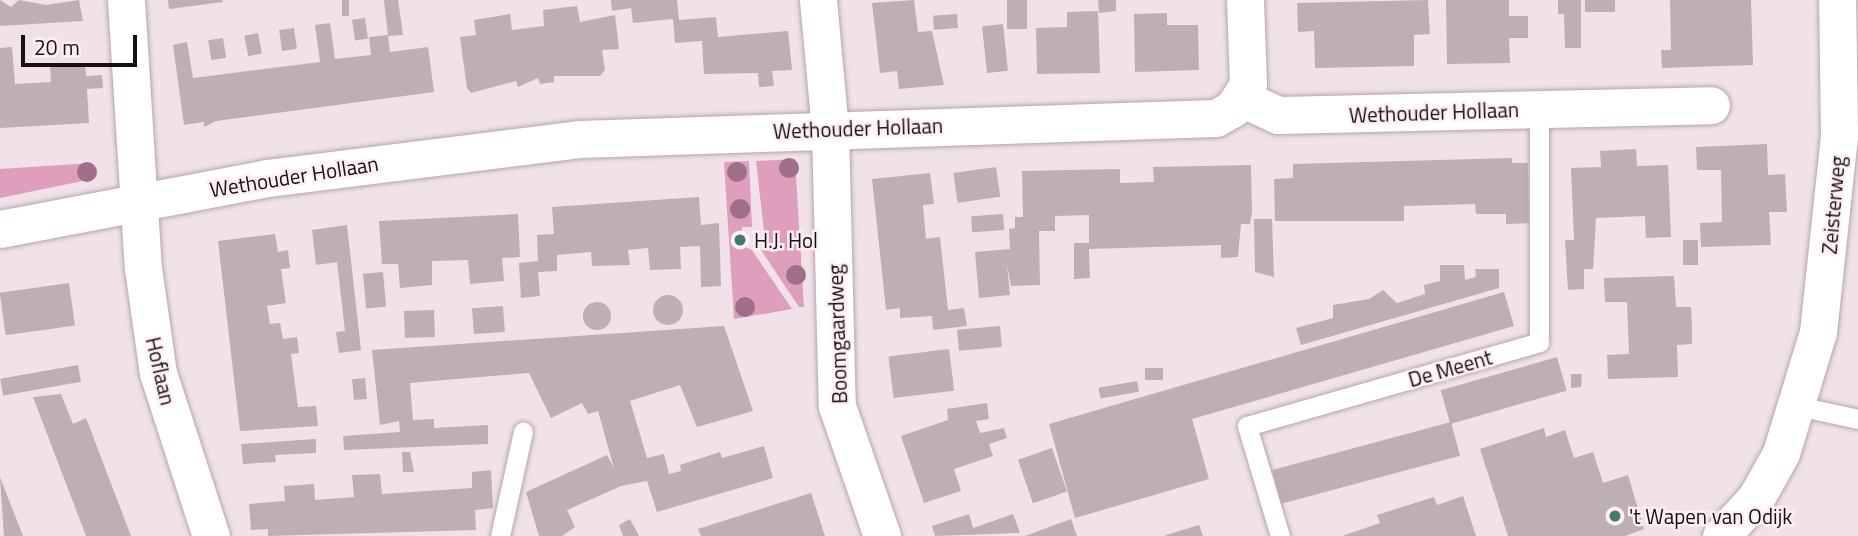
<!DOCTYPE html>
<html>
<head>
<meta charset="utf-8">
<style>
	body { margin:0 }
	#map { position:relative; width:1858px; height:536px; overflow:hidden; background:#f1e1e8; font-family:"Titillium Web",sans-serif }
	div>[style] { position:absolute }
	.green>* { inset:0; background:#df9ebc }
	.building>* { inset:0; background:#beafb5; transform-origin:0 0 }
	.round { border-radius:50% }
	.roads { filter:drop-shadow(0 0 2px #b5a6ac) drop-shadow(0 0 2px #b5a6ac) }
	.lane>* { height:19px; margin:-9.5px; padding:0 9.5px; transform-origin:9.5px; border-radius:9.5px; background:#fff }
	.street>* { height:37px; margin:-18.5px; padding:0 18.5px; transform-origin:18.5px; border-radius:18.5px; background:#fff }
	.trees>* { width:20px; height:20px; margin:-10px; border-radius:50%; background:#9f6f8a }
	.dots>* { width:19px; height:19px; translate:-50% -50%; box-sizing:border-box; border:4px solid #feeff5; border-radius:50% }
	span { translate:-50% -50%; white-space:nowrap; text-align:center; line-height:1.15; -webkit-text-stroke:5px #feeff5; paint-order:stroke }
	.street-label { font-size:21px; color:#161113 }
	.poi-label { font-size:21px; color:#161113 }
	.left { translate:0 -50%; text-align:left }
	.scale { position:absolute; left:21px; top:35px; width:116px; height:32px; box-sizing:border-box; border:4px solid #161113; border-top:0; padding-left:9px; font-size:21px; line-height:24px; white-space:nowrap; color:#161113; -webkit-text-stroke:5px #feeff5; paint-order:stroke }
</style>
</head>
<body>
<div id="map">
	<div class="green">
		<i style="clip-path:polygon(795px 159px,804px 307px,799px 307px,761px 250px,766px 249px,756px 161px)"></i>
		<i style="clip-path:polygon(749px 161px,752px 227px,742px 227px,742px 236px,733px 242px,752px 250px,792px 309px,734px 319px,724px 162px)"></i>
		<i style="clip-path:polygon(91px 163px,92px 179px,0 198px,0 169px)"></i>
	</div>
	<div class="building">
		<i style="clip-path:polygon(0 0,11px 7px,19px 0,46px 5px,79px 0,83px 21px,0 26px)"></i>
		<i style="clip-path:polygon(168px 0,222px 0,223px 2px,169px 9px)"></i>
		<i style="left:342px;top:0;width:7px;height:16px"></i>
		<i style="clip-path:polygon(384px 0,398px 0,403px 35px,388px 36px,390px 52px,428px 47px,434px 92px,216px 121px,204px 127px,204px 122px,184px 125px,173px 45px,187px 42px,193px 78px,320px 62px,315px 25px,330px 23px,335px 59px,371px 55px,369px 37px,388px 35px)"></i>
		<i style="clip-path:polygon(611px 0,677px 0,679px 20px,716px 17px,718px 37px,788px 31px,792px 70px,772px 71px,774px 86px,759px 87px,758px 73px,704px 74px,702px 41px,675px 43px,673px 19px,633px 23px,631px 8px,612px 11px)"></i>
		<i style="clip-path:polygon(914px 0,918px 32px,932px 31px,944px 85px,899px 89px,897px 71px,880px 73px,872px 3px)"></i>
		<i style="left:1007px;top:0;width:20px;height:29px"></i>
		<i style="clip-path:polygon(1098px 0,1116px 0,1116px 11px,1099px 13px)"></i>
		<i style="clip-path:polygon(1428px 0,1430px 34px,1414px 35px,1414px 66px,1315px 68px,1314px 31px,1298px 32px,1297px 3px)"></i>
		<i style="clip-path:polygon(1446px 0,1509px 0,1509px 16px,1528px 16px,1528px 38px,1509px 38px,1510px 63px,1447px 64px)"></i>
		<i style="clip-path:polygon(1558px 0,1581px 0,1581px 48px,1565px 48px,1564px 14px,1558px 14px)"></i>
		<i style="left:1585px;top:0;width:30px;height:12px"></i>
		<i style="clip-path:polygon(1670px 0,1751px 0,1753px 65px,1662px 68px,1661px 50px,1671px 50px)"></i>
		<i style="clip-path:polygon(577px 6px,580px 22px,615px 15px,619px 49px,602px 50px,605px 70px,600px 76px,554px 76px,554px 82px,540px 84px,538px 78px,518px 87px,516px 81px,471px 93px,467px 88px,460px 37px,476px 35px,474px 20px,510px 14px,512px 30px,544px 26px,543px 10px)"></i>
		<i style="clip-path:polygon(1098px 11px,1100px 73px,1037px 74px,1036px 28px,1067px 27px,1067px 12px)"></i>
		<i style="clip-path:polygon(1167px 13px,1167px 25px,1198px 25px,1199px 70px,1135px 72px,1134px 14px)"></i>
		<i style="left:957px;top:14px;width:14px;height:24px;rotate:86deg"></i>
		<i style="left:365px;top:18px;width:21px;height:13px;rotate:82deg"></i>
		<i style="left:1003px;top:24px;width:47px;height:21px;rotate:84deg"></i>
		<i style="left:294px;top:28px;width:21px;height:15px;rotate:82deg"></i>
		<i style="left:258px;top:33px;width:21px;height:14px;rotate:79deg"></i>
		<i style="left:223px;top:38px;width:20px;height:15px;rotate:81deg"></i>
		<i style="clip-path:polygon(12px 47px,15px 84px,51px 82px,50px 66px,85px 64px,86px 76px,102px 75px,103px 88px,87px 89px,89px 123px,0 128px,0 48px)"></i>
		<i style="clip-path:polygon(1767px 144px,1768px 175px,1785px 174px,1787px 212px,1769px 212px,1771px 245px,1701px 247px,1700px 223px,1722px 222px,1721px 170px,1697px 170px,1696px 147px)"></i>
		<i style="clip-path:polygon(1636px 149px,1637px 166px,1668px 165px,1671px 237px,1646px 238px,1645px 216px,1596px 218px,1593px 269px,1584px 269px,1584px 289px,1568px 290px,1565px 240px,1574px 240px,1571px 168px,1601px 167px,1600px 151px)"></i>
		<i style="clip-path:polygon(1512px 158px,1512px 163px,1528px 163px,1529px 223px,1506px 224px,1506px 214px,1476px 214px,1475px 204px,1404px 206px,1404px 221px,1275px 221px,1274px 179px,1293px 178px,1293px 164px)"></i>
		<i style="clip-path:polygon(1251px 165px,1252px 212px,1250px 224px,1241px 224px,1238px 257px,1221px 258px,1221px 245px,1089px 249px,1090px 278px,1074px 279px,1074px 243px,1089px 243px,1089px 215px,1055px 216px,1055px 231px,1039px 231px,1040px 285px,1011px 286px,1007px 265px,1010px 295px,979px 298px,975px 252px,1010px 249px,1009px 229px,1015px 228px,1015px 217px,1023px 217px,1022px 171px,1120px 169px,1120px 183px,1154px 182px,1153px 167px)"></i>
		<i style="left:996px;top:167px;width:30px;height:43px;rotate:82deg"></i>
		<i style="clip-path:polygon(930px 173px,934px 204px,923px 205px,926px 239px,940px 237px,948px 310px,964px 308px,967px 326px,933px 330px,932px 316px,900px 318px,900px 308px,886px 310px,872px 179px)"></i>
		<i style="clip-path:polygon(699px 197px,701px 225px,719px 223px,721px 286px,701px 287px,700px 246px,680px 247px,681px 269px,650px 270px,648px 248px,628px 250px,630px 265px,592px 266px,591px 252px,557px 255px,557px 271px,538px 272px,540px 296px,521px 298px,519px 263px,538px 261px,537px 235px,554px 234px,552px 207px)"></i>
		<i style="clip-path:polygon(518px 214px,520px 257px,502px 258px,504px 281px,470px 284px,468px 260px,432px 261px,432px 285px,400px 288px,398px 264px,382px 264px,379px 221px)"></i>
		<i style="left:1003px;top:214px;width:16px;height:32px;rotate:86deg"></i>
		<i style="clip-path:polygon(1254px 219px,1272px 219px,1274px 277px,1255px 272px)"></i>
		<i style="clip-path:polygon(347px 225px,361px 350px,339px 353px,336px 332px,345px 331px,337px 262px,316px 265px,312px 230px)"></i>
		<i style="clip-path:polygon(275px 234px,278px 252px,288px 250px,290px 268px,281px 269px,286px 303px,267px 306px,270px 324px,280px 323px,283px 339px,297px 337px,299px 353px,291px 354px,298px 407px,316px 406px,318px 426px,240px 431px,218px 241px)"></i>
		<i style="left:1683px;top:240px;width:15px;height:25px"></i>
		<i style="clip-path:polygon(1440px 265px,1464px 265px,1465px 280px,1476px 277px,1475px 269px,1499px 269px,1499px 288px,1301px 345px,1296px 328px,1333px 318px,1333px 305px,1369px 299px,1383px 290px,1397px 303px,1425px 294px,1424px 285px,1440px 281px)"></i>
		<i style="left:383px;top:272px;width:35px;height:20px;rotate:85deg"></i>
		<i style="clip-path:polygon(1674px 276px,1676px 307px,1691px 307px,1692px 326px,1692px 344px,1677px 345px,1678px 377px,1608px 379px,1607px 355px,1629px 354px,1627px 302px,1605px 302px,1604px 278px)"></i>
		<i style="left:69px;top:283px;width:43px;height:70px;rotate:82deg"></i>
		<i style="clip-path:polygon(1504px 292px,1514px 326px,1192px 419px,1209px 479px,1075px 518px,1049px 424px)"></i>
		<i class="round" style="left:653px;top:295px;width:30px;height:30px"></i>
		<i class="round" style="left:583px;top:302px;width:28px;height:28px"></i>
		<i style="left:503px;top:306px;width:26px;height:31px;rotate:86deg"></i>
		<i style="left:434px;top:310px;width:27px;height:30px;rotate:88deg"></i>
		<i style="clip-path:polygon(724px 326px,753px 411px,697px 427px,680px 385px,630px 401px,647px 458px,664px 454px,669px 474px,681px 471px,680px 465px,720px 452px,722px 458px,764px 446px,773px 478px,657px 512px,647px 481px,621px 486px,567px 510px,575px 527px,562px 536px,539px 536px,526px 492px,607px 455px,614px 468px,598px 411px,588px 414px,582px 403px,551px 418px,529px 373px,410px 383px,413px 420px,434px 419px,434px 428px,488px 425px,488px 444px,344px 450px,343px 436px,400px 432px,399px 421px,380px 425px,372px 350px)"></i>
		<i style="left:1000px;top:326px;width:21px;height:43px;rotate:85deg"></i>
		<i style="left:949px;top:349px;width:42px;height:61px;rotate:83deg"></i>
		<i style="left:1557px;top:357px;width:35px;height:121px;rotate:74deg"></i>
		<i style="left:78px;top:365px;width:17px;height:79px;rotate:80deg"></i>
		<i style="left:1163px;top:368px;width:12px;height:18px;rotate:90deg"></i>
		<i style="clip-path:polygon(1571px 374px,1582px 374px,1581px 387px,1571px 388px)"></i>
		<i style="left:365px;top:378px;width:21px;height:13px;rotate:85deg"></i>
		<i style="left:1137px;top:381px;width:11px;height:39px;rotate:80deg"></i>
		<i style="clip-path:polygon(61px 394px,73px 424px,86px 418px,131px 536px,86px 536px,33px 397px)"></i>
		<i style="clip-path:polygon(987px 403px,989px 419px,976px 421px,980px 433px,1004px 428px,1007px 438px,989px 444px,993px 456px,954px 469px,961px 491px,924px 503px,901px 436px,948px 420px,947px 409px)"></i>
		<i style="left:1451px;top:422px;width:35px;height:185px;rotate:75deg"></i>
		<i style="clip-path:polygon(1544px 428px,1546px 437px,1565px 430px,1574px 458px,1593px 452px,1603px 483px,1628px 475px,1644px 529px,1625px 536px,1508px 536px,1480px 449px)"></i>
		<i style="clip-path:polygon(316px 439px,316px 453px,275px 455px,276px 462px,243px 464px,241px 444px)"></i>
		<i style="left:1052px;top:448px;width:46px;height:36px;rotate:71deg"></i>
		<i style="clip-path:polygon(402px 452px,410px 452px,414px 472px,403px 472px)"></i>
		<i style="clip-path:polygon(491px 470px,493px 508px,475px 510px,476px 530px,268px 536px,268px 529px,251px 530px,249px 504px,285px 501px,284px 486px,314px 484px,315px 500px,354px 497px,352px 475px,380px 474px,382px 494px,472px 488px,472px 472px)"></i>
		<i style="clip-path:polygon(0 477px,23px 536px,4px 536px)"></i>
		<i style="clip-path:polygon(811px 493px,825px 536px,701px 536px,698px 529px)"></i>
		<i style="clip-path:polygon(1463px 496px,1476px 536px,1342px 536px,1380px 523px,1377px 515px,1434px 497px,1437px 505px)"></i>
		<i style="clip-path:polygon(969px 514px,973px 528px,1013px 514px,1020px 533px,935px 536px,932px 526px)"></i>
		<i style="clip-path:polygon(630px 519px,639px 536px,623px 536px,619px 525px)"></i>
		<i style="clip-path:polygon(1071px 519px,1077px 536px,1025px 536px)"></i>
		<i style="clip-path:polygon(1199px 525px,1203px 536px,1166px 536px,1166px 535px)"></i>
	</div>
	<div class="roads">
		<div class="lane">
			<i style="left:1798px;top:406px;width:61px;rotate:12.2deg"></i>
			<i style="left:500px;top:536px;width:107px;rotate:-77.6deg"></i>
			<i style="left:1280px;top:536px;width:115px;rotate:-106.7deg"></i>
			<i style="left:1247px;top:426px;width:304px;rotate:-16deg"></i>
			<i style="left:1539px;top:342px;width:233px;rotate:-90deg"></i>
		</div>
		<div class="street">
			<i style="left:126px;top:0;width:269px;rotate:86.4deg"></i>
			<i style="left:143px;top:268px;width:106px;rotate:81.9deg"></i>
			<i style="left:158px;top:373px;width:171px;rotate:72deg"></i>
			<i style="left:818px;top:0;width:130px;rotate:84.7deg"></i>
			<i style="left:830px;top:129px;width:277px;rotate:88.6deg"></i>
			<i style="left:837px;top:406px;width:138px;rotate:70.9deg"></i>
			<i style="left:1241px;top:98px;width:41px;rotate:24.7deg"></i>
			<i style="left:1278px;top:115px;width:433px;rotate:-1.3deg"></i>
			<i style="left:0;top:229px;width:272px;rotate:-10.8deg"></i>
			<i style="left:267px;top:178px;width:314px;rotate:-7.1deg"></i>
			<i style="left:579px;top:139px;width:637px;rotate:-1.89deg"></i>
			<i style="left:1216px;top:118px;width:20px;rotate:-30deg"></i>
			<i style="left:1233px;top:108px;width:27px;rotate:-57deg"></i>
			<i style="left:1248px;top:85px;width:85px;rotate:-92deg"></i>
			<i style="left:1721px;top:536px;width:52px;rotate:-47.4deg"></i>
			<i style="left:1756px;top:498px;width:51px;rotate:-60.9deg"></i>
			<i style="left:1781px;top:453px;width:127px;rotate:-73deg"></i>
			<i style="left:1818px;top:332px;width:198px;rotate:-83.9deg"></i>
			<i style="left:1839px;top:135px;width:135px;rotate:-90.8deg"></i>
		</div>
	</div>
	<div class="trees">
		<i style="left:789px;top:168px"></i>
		<i style="left:87px;top:172px"></i>
		<i style="left:737px;top:172px"></i>
		<i style="left:740px;top:209px"></i>
		<i style="left:796px;top:275px"></i>
		<i style="left:745px;top:307px"></i>
	</div>
	<div class="dots">
		<i style="left:740px;top:240px;background:#3d7d6c"></i>
		<i style="left:1615px;top:516px;background:#3d7d6c"></i>
	</div>
	<div class="street-label">
		<span style="left:1434px;top:112px;rotate:-2deg">Wethouder Hollaan</span>
		<span style="left:858px;top:128px;rotate:-2deg">Wethouder Hollaan</span>
		<span style="left:294px;top:176px;rotate:-9deg">Wethouder Hollaan</span>
		<span style="left:1833px;top:205px;rotate:-85deg">Zeisterweg</span>
		<span style="left:837px;top:334px;rotate:-92deg">Boomgaardweg</span>
		<span style="left:1450px;top:368px;rotate:-16deg">De Meent</span>
		<span style="left:161px;top:371px;rotate:77deg">Hoflaan</span>
	</div>
	<div class="poi-label">
		<span class="left" style="left:754px;top:240px">H.J. Hol</span>
		<span class="left" style="left:1629px;top:516px">'t Wapen van Odijk</span>
	</div>
	<div class="scale">20 m</div>
</div>
</body>
</html>
